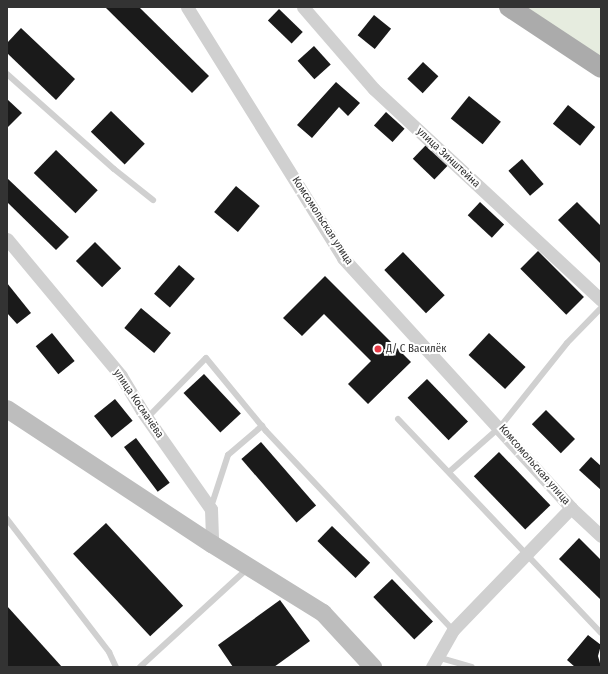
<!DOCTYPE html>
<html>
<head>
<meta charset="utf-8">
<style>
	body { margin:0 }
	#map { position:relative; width:608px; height:674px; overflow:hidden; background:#fff; font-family:"Fira Sans Condensed",sans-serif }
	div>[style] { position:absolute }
	.green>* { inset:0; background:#e6ecdf }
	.building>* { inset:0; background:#1a1a1a; transform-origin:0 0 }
	.service>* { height:6px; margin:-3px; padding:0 3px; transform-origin:3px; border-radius:3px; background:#d0d0d0 }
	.minor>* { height:13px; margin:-6.5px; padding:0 6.5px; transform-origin:6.5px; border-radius:6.5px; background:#d0d0d0 }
	.secondary>* { height:18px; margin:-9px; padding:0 9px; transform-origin:9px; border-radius:9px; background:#bdbdbd }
	.primary>* { height:20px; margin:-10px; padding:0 10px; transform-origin:10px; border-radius:10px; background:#ababab }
	.dots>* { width:11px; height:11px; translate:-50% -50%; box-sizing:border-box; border:2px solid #fff; border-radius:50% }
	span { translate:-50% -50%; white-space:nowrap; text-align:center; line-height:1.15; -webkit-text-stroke:4px #fff; paint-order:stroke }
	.street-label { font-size:11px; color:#333 }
	.poi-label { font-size:11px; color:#333 }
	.left { translate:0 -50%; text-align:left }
	.frame { position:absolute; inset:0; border:8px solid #333; pointer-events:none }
</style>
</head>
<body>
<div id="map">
	<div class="green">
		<i style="clip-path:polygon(509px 7px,601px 7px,601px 69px)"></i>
	</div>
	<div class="building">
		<i style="clip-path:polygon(105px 7px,139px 7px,209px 76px,192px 93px)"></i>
		<i style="left:279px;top:9px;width:33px;height:16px;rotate:44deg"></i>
		<i style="left:374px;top:15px;width:22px;height:26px;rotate:39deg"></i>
		<i style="clip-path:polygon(21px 28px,75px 79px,56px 100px,7px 53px,7px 43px)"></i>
		<i style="left:314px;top:46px;width:25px;height:22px;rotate:48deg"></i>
		<i style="left:423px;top:62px;width:21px;height:23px;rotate:43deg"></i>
		<i style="clip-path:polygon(336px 82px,360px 103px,348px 116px,339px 107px,312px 138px,297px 125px)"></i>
		<i style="left:469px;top:96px;width:41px;height:29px;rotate:39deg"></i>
		<i style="clip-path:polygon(7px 99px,22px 113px,7px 128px)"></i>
		<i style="left:568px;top:105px;width:35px;height:24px;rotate:39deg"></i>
		<i style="left:111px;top:111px;width:47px;height:29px;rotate:44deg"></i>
		<i style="left:386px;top:112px;width:25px;height:18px;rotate:42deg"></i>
		<i style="left:426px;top:145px;width:30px;height:19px;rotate:44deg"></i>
		<i style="left:56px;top:150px;width:58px;height:32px;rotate:44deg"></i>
		<i style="left:522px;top:159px;width:33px;height:18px;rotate:49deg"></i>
		<i style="clip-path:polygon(7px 178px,69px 237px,56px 250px,7px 202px)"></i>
		<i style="left:236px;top:186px;width:31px;height:34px;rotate:40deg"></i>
		<i style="left:480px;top:202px;width:33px;height:18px;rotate:43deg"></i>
		<i style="clip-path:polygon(577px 202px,601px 226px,601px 264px,558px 220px)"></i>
		<i style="left:95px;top:242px;width:37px;height:27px;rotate:45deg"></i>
		<i style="left:538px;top:251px;width:65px;height:25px;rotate:45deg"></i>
		<i style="left:403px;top:252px;width:60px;height:26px;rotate:46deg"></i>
		<i style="left:179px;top:265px;width:21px;height:38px;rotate:41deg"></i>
		<i style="clip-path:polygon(325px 276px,411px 362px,368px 404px,348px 384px,371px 361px,324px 314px,302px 336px,283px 318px)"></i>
		<i style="clip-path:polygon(7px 283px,31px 313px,17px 324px,7px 313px)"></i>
		<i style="left:141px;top:308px;width:39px;height:26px;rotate:40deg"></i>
		<i style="left:52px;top:333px;width:36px;height:21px;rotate:51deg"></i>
		<i style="left:489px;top:333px;width:50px;height:30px;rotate:43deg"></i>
		<i style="left:204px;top:374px;width:54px;height:28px;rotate:47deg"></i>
		<i style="left:427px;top:379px;width:59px;height:27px;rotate:46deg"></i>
		<i style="left:115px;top:399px;width:28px;height:27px;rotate:51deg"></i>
		<i style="left:546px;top:410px;width:41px;height:20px;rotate:45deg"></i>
		<i style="left:136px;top:438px;width:56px;height:15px;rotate:53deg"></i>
		<i style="left:261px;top:442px;width:84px;height:26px;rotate:49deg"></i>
		<i style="left:499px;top:452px;width:74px;height:35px;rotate:46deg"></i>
		<i style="clip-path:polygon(591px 457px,601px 466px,601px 490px,579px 470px)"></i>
		<i style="left:106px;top:523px;width:113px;height:45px;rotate:47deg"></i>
		<i style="left:332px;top:526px;width:53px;height:21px;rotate:44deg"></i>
		<i style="clip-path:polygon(579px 538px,601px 560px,601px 600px,559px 559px)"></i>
		<i style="left:392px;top:579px;width:59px;height:26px;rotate:46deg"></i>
		<i style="clip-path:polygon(280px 600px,310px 641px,274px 667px,233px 667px,218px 645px)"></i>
		<i style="clip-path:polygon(7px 606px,62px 667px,7px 667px)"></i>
		<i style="clip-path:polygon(588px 635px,601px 645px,598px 656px,601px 667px,575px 667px,567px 660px)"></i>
	</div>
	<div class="service">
		<i style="left:7px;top:74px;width:143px;rotate:41.6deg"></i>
		<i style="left:114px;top:169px;width:50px;rotate:38.5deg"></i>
		<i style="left:147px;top:418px;width:84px;rotate:-45.5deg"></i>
		<i style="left:206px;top:358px;width:94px;rotate:50.6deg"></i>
		<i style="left:266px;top:431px;width:273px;rotate:46.8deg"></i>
		<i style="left:398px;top:419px;width:295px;rotate:46.5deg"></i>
		<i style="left:449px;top:472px;width:68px;rotate:-41.4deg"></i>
		<i style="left:500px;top:427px;width:107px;rotate:-51.4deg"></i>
		<i style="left:567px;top:343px;width:49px;rotate:-45.8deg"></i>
		<i style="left:211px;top:507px;width:55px;rotate:-71.9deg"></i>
		<i style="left:228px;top:455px;width:45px;rotate:-40.5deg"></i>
		<i style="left:7px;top:519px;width:168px;rotate:52.5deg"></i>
		<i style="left:109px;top:652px;width:17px;rotate:65deg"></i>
		<i style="left:437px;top:657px;width:36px;rotate:16deg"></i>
		<i style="left:140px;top:667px;width:147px;rotate:-42.5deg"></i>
	</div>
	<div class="minor">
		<i style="left:187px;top:7px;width:296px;rotate:58.1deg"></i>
		<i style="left:343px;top:258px;width:338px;rotate:47.6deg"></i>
		<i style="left:571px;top:508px;width:41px;rotate:43deg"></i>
		<i style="left:303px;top:7px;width:108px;rotate:49.1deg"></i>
		<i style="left:374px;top:89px;width:310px;rotate:42.9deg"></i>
		<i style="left:7px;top:239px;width:178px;rotate:50.2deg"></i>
		<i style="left:121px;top:376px;width:41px;rotate:59deg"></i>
		<i style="left:142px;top:411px;width:120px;rotate:54.9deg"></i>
		<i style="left:211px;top:509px;width:35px;rotate:88deg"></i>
		<i style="left:432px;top:667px;width:43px;rotate:-60.4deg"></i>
		<i style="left:453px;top:630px;width:170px;rotate:-46deg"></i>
	</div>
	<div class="secondary">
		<i style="left:7px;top:409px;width:245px;rotate:33.4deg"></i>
		<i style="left:212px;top:544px;width:131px;rotate:31.9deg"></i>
		<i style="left:323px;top:613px;width:74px;rotate:47.2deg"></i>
	</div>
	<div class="primary">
		<i style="left:509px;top:7px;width:110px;rotate:33.5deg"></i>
	</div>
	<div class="dots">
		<i style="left:378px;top:349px;background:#e63946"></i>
	</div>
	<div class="street-label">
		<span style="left:448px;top:158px;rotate:43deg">улица Зинштейна</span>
		<span style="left:322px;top:221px;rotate:57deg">Комсомольская улица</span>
		<span style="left:138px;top:404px;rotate:56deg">улица Космачёва</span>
		<span style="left:534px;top:465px;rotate:49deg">Комсомольская улица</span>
	</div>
	<div class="poi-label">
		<span class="left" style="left:386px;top:349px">Д/ С Василёк</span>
	</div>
	<div class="frame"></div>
</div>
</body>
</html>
